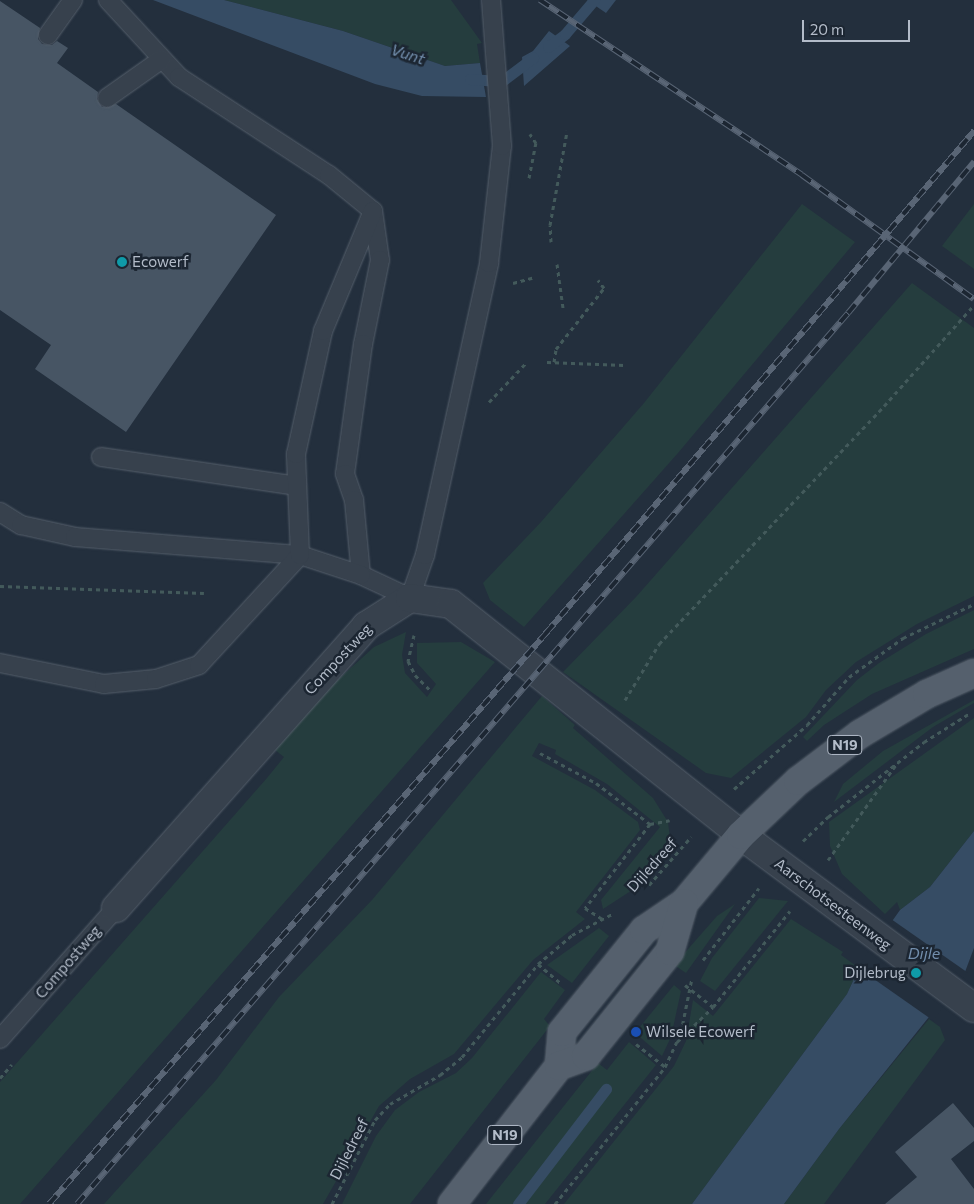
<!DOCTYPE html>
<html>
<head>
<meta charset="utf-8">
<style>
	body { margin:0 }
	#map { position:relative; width:974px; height:1204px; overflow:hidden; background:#232f3d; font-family:Commissioner,sans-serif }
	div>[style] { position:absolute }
	.green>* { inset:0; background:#253d3e }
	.water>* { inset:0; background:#364c64 }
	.pier>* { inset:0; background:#232f3d; transform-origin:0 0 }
	.stream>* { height:11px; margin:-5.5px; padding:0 5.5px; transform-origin:5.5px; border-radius:5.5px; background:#364c64 }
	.building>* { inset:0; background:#475564 }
	.path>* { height:3px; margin-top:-1.5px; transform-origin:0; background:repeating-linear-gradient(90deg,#435a5b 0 4px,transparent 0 8px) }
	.roads { filter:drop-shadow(0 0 1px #555f6b) drop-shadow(0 0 1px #555f6b) }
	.service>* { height:18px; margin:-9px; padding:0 9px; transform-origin:9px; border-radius:9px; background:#37414d }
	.minor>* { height:28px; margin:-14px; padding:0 14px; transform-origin:14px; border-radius:14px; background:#37414d }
	.primary>* { height:28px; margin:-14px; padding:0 14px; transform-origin:14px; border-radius:14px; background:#55606d }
	.rail>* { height:5.5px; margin-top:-2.75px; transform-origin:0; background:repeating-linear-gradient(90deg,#1c2632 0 11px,#596575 0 22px); box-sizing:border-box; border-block:1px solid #596575 }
	.dots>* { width:14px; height:14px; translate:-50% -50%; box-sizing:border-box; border:2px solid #1c2632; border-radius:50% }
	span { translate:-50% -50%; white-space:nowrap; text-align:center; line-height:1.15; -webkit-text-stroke:5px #1c2632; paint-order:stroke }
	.shield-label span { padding:1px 4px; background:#1c2632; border:1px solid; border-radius:4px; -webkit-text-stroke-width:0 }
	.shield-label { font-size:14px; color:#b3bcc9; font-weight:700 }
	.poi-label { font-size:15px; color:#b3bcc9 }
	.left { translate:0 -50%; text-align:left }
	.right { translate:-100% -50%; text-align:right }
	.street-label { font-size:15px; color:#b3bcc9 }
	.water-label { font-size:16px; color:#728eac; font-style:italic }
	.scale { position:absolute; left:802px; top:20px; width:108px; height:22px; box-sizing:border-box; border:2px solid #b3bcc9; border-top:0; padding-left:6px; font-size:15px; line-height:18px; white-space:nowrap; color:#b3bcc9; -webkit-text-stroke:4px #1c2632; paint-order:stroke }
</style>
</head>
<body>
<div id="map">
	<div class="green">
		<i style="clip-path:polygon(224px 0,451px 0,482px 43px,477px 44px,480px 63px,445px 66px,343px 31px)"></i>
		<i style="clip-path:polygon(802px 204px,855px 242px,678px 453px,524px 627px,490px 600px,483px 583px,541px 522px,644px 403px)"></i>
		<i style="clip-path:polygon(974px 204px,974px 269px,942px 246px)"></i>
		<i style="clip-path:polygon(912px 283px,974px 328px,974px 596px,917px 624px,856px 662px,826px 690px,806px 717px,731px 778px,706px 773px,563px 672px,636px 597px)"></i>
		<i style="clip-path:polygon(974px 610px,974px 649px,872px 694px,824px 725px,807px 741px,803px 737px,857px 680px,879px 663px,926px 634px)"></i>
		<i style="clip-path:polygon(406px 632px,402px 655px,405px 673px,427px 697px,436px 684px,417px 663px,417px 643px,461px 642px,495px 662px,20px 1204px,0 1204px,0 1082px,267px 778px,284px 757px,275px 750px,322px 694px,374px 647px)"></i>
		<i style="clip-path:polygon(542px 696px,575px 725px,573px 728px,653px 798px,668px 822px,671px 846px,640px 885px,603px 909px,601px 900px,660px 827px,607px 784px,555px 754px,556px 750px,539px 743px,532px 756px,595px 790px,638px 822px,640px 830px,576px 912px,585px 919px,533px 960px,454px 1054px,410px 1079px,379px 1106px,323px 1204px,104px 1204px,216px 1080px,279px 997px,372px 900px)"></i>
		<i style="clip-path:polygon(974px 700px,974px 703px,933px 727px,834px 802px,843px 784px,883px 751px)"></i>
		<i style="clip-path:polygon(974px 718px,974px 831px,930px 887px,900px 910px,897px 902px,885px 914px,842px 874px,830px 846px,829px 822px)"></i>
		<i style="clip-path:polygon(759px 898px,788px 901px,715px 991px,700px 981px,712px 958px)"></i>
		<i style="clip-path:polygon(735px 904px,686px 973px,674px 965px,717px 916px)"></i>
		<i style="clip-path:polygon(791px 919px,843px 952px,841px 955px,859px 968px,847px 994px,692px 1204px,564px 1204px,674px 1066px,686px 1041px,693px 1000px,713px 1016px)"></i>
		<i style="clip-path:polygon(599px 928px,609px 936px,572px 983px,547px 965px)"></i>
		<i style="clip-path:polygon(541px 972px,565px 990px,544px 1019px,550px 1026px,410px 1204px,342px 1204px,376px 1136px,395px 1110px,419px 1092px,456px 1073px,472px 1058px)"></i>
		<i style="clip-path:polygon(674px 985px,681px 991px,671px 1037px,662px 1056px,635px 1033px)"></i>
		<i style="clip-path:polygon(929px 1019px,940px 1027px,945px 1040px,824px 1204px,784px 1204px,839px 1129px)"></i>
		<i style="clip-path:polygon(629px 1042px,656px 1065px,545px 1204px,486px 1204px,598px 1063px,607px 1070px)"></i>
	</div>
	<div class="water">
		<i style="clip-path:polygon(153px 0,224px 0,343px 31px,445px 66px,480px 63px,486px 97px,422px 96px,375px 84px)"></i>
		<i style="clip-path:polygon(587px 0,616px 0,606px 13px)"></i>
		<i style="clip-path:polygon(549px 31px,570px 46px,524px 86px,522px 57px,533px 51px)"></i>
		<i style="clip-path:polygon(974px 831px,974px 948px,965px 972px,839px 1129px,784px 1204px,692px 1204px,847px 994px,859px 968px,900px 910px,930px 887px)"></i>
	</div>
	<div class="pier">
		<i style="left:891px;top:919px;width:93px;height:59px;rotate:35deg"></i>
	</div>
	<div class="stream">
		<i style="left:548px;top:47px;width:21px;rotate:-37deg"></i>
		<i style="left:565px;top:34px;width:45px;rotate:-49.5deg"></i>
		<i style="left:470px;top:79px;width:32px;rotate:4deg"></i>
		<i style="left:502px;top:81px;width:39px;rotate:-37deg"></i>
		<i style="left:518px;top:1204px;width:145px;rotate:-52.6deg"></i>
	</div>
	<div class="building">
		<i style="clip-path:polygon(0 1px,40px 28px,38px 39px,42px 44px,52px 45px,57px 41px,68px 48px,57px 63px,98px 92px,97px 99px,102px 107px,116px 104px,276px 215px,126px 432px,35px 369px,51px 345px,0 310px)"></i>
		<i style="clip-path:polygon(953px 1103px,974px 1128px,974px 1141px,951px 1159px,974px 1189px,974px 1204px,885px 1204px,917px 1177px,895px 1152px)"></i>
	</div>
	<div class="path">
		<i style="left:529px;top:178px;width:36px;rotate:-79deg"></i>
		<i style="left:536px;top:143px;width:11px;rotate:-124deg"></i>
		<i style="left:551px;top:242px;width:17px;rotate:-93deg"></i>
		<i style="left:550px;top:225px;width:96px;rotate:-79.7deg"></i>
		<i style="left:557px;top:264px;width:44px;rotate:82.2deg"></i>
		<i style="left:513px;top:283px;width:20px;rotate:-15deg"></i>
		<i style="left:547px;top:362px;width:77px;rotate:2.2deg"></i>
		<i style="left:554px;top:362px;width:13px;rotate:-81deg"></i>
		<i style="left:556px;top:349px;width:78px;rotate:-51.8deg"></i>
		<i style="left:604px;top:288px;width:10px;rotate:-127deg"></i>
		<i style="left:489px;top:402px;width:54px;rotate:-46.5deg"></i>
		<i style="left:0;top:586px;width:204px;rotate:2deg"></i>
		<i style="left:414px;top:635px;width:27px;rotate:103deg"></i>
		<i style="left:408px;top:661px;width:16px;rotate:63deg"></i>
		<i style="left:415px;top:675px;width:23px;rotate:45deg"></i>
		<i style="left:625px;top:700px;width:66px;rotate:-58.7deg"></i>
		<i style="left:659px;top:644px;width:328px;rotate:-46.6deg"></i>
		<i style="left:884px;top:406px;width:135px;rotate:-48.3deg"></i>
		<i style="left:540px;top:753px;width:64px;rotate:28.2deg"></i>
		<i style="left:596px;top:783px;width:68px;rotate:37.2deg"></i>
		<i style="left:650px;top:824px;width:106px;rotate:127.7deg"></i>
		<i style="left:585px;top:908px;width:22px;rotate:32deg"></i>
		<i style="left:734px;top:789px;width:97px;rotate:-41.2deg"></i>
		<i style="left:807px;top:725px;width:64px;rotate:-48.8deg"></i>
		<i style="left:849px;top:677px;width:67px;rotate:-35.8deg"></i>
		<i style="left:903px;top:638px;width:79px;rotate:-25.6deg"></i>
		<i style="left:650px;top:824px;width:20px;rotate:-11deg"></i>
		<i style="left:803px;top:841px;width:35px;rotate:-44deg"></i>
		<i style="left:828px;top:817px;width:122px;rotate:-38deg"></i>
		<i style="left:924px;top:742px;width:54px;rotate:-32.2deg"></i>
		<i style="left:828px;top:860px;width:120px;rotate:-54.5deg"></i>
		<i style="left:649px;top:885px;width:64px;rotate:-48.8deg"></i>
		<i style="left:703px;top:960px;width:91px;rotate:-52.1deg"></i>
		<i style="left:538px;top:964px;width:30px;rotate:40deg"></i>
		<i style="left:685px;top:985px;width:36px;rotate:38deg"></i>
		<i style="left:713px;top:1007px;width:123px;rotate:-51.3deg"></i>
		<i style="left:677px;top:1042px;width:50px;rotate:-44.2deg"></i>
		<i style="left:636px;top:1044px;width:37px;rotate:38deg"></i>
		<i style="left:0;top:1078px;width:18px;rotate:-49deg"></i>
		<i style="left:332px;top:1204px;width:94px;rotate:-62.9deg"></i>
		<i style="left:375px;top:1120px;width:22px;rotate:-47deg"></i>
		<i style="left:390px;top:1104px;width:58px;rotate:-30.1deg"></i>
		<i style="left:440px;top:1075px;width:28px;rotate:-39deg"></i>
		<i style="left:462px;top:1057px;width:120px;rotate:-50.7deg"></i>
		<i style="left:538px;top:964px;width:45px;rotate:-40.5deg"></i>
		<i style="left:572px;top:935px;width:47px;rotate:-27.6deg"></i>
		<i style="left:555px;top:1204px;width:176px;rotate:-51.2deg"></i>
		<i style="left:665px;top:1067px;width:38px;rotate:-65deg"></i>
		<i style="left:681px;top:1032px;width:55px;rotate:-78.5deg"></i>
	</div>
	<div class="roads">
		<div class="service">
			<i style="left:108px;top:0;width:105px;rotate:47.3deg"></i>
			<i style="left:179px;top:77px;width:179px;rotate:33.2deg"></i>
			<i style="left:329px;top:175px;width:57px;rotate:39.3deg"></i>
			<i style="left:373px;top:211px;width:49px;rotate:81.9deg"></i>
			<i style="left:380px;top:260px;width:86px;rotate:101.4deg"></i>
			<i style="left:363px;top:344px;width:131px;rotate:97.9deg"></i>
			<i style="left:345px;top:474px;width:28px;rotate:71deg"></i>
			<i style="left:354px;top:500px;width:75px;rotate:84.7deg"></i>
			<i style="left:361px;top:575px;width:54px;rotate:25.1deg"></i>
			<i style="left:410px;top:598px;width:46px;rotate:-70.8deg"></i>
			<i style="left:425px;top:555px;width:299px;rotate:-77.6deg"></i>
			<i style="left:489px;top:263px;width:118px;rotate:-83.7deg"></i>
			<i style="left:502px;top:146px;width:146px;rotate:-94.3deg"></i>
			<i style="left:48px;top:35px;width:43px;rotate:-54.5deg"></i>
			<i style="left:107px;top:98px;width:67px;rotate:-35.3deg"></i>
			<i style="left:101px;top:457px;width:198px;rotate:8.4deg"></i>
			<i style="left:0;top:512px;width:25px;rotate:32deg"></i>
			<i style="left:21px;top:525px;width:55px;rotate:12.5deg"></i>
			<i style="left:75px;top:537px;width:226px;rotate:4.6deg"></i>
			<i style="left:300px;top:555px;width:64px;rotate:18.2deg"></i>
			<i style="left:0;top:663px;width:106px;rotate:11.4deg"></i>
			<i style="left:104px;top:684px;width:52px;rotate:-5.5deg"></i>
			<i style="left:156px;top:679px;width:45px;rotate:-18deg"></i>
			<i style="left:199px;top:665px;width:149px;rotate:-47.4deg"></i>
			<i style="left:300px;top:555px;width:101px;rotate:-92.3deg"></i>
			<i style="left:296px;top:454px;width:126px;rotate:-77.6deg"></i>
			<i style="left:323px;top:331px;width:130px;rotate:-67.4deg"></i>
			<i style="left:0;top:1039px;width:175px;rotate:-48.5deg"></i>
		</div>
		<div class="minor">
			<i style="left:116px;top:908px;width:377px;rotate:-48.4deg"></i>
			<i style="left:366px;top:626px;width:52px;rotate:-32.5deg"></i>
			<i style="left:410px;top:598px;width:41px;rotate:8.3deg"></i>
			<i style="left:451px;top:604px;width:371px;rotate:38.5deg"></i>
			<i style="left:741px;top:835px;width:290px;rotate:36.6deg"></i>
		</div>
		<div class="primary">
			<i style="left:559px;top:1066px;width:34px;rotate:-85deg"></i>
			<i style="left:562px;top:1032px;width:131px;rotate:-51.2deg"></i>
			<i style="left:644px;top:930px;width:48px;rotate:-34deg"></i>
			<i style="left:684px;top:903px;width:89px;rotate:-50deg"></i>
			<i style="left:741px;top:835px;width:79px;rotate:-43.5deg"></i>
			<i style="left:798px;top:781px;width:78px;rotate:-37.2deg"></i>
			<i style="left:860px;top:734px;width:78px;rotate:-30.8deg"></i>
			<i style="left:927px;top:694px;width:51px;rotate:-24.1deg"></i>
			<i style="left:452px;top:1204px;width:175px;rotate:-52.2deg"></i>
			<i style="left:559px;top:1066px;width:29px;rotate:-20deg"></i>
			<i style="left:586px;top:1056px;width:134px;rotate:-51.3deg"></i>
			<i style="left:670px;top:951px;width:50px;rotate:-73.7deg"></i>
		</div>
	</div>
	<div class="rail">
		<i style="left:540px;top:0;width:315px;rotate:33.7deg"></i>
		<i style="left:802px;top:175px;width:212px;rotate:35.8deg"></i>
		<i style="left:49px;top:1204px;width:757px;rotate:-48.96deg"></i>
		<i style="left:546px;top:633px;width:660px;rotate:-49.55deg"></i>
		<i style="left:77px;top:1204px;width:1178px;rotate:-49.13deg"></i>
		<i style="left:848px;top:313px;width:197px;rotate:-50.2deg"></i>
	</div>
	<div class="dots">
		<i style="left:122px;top:262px;background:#0f9aa8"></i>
		<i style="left:916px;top:973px;background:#0f9aa8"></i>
		<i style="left:636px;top:1032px;background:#1a4fb4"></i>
	</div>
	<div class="shield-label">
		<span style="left:845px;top:745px">N19</span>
		<span style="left:505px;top:1135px">N19</span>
	</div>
	<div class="poi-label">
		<span class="left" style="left:132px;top:262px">Ecowerf</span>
		<span class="right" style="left:906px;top:973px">Dijlebrug</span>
		<span class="left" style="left:646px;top:1032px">Wilsele Ecowerf</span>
	</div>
	<div class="street-label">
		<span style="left:338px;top:659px;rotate:-47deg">Compostweg</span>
		<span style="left:652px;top:865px;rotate:-48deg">Dijledreef</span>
		<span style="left:833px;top:904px;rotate:37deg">Aarschotsesteenweg</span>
		<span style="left:68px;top:962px;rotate:-49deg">Compostweg</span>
		<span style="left:349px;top:1149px;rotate:-63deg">Dijledreef</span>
	</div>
	<div class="water-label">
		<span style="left:408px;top:54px;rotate:18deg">Vunt</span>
		<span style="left:924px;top:953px">Dijle</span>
	</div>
	<div class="scale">20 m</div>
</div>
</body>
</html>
